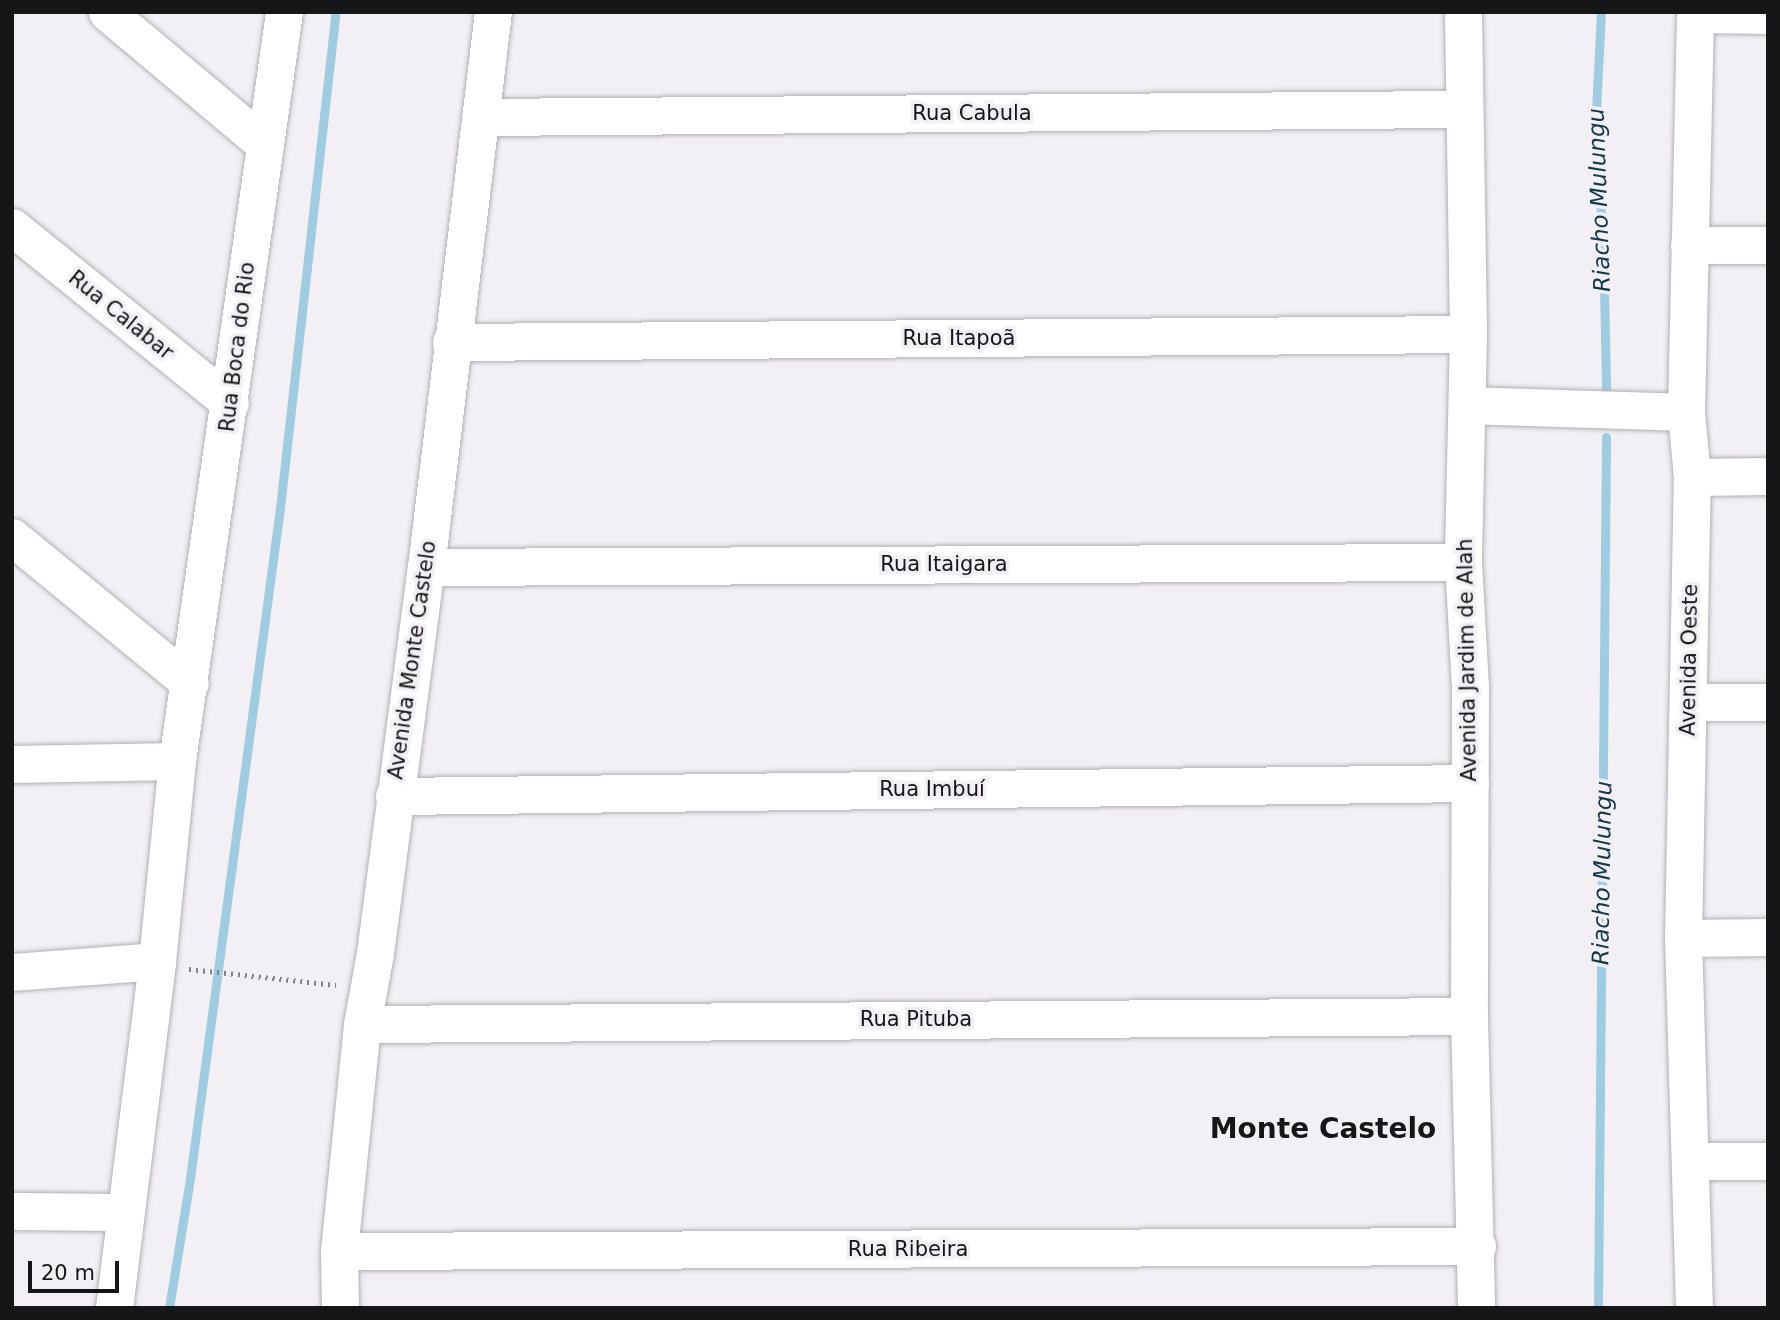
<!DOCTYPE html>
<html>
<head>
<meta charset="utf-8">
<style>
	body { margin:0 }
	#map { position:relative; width:1780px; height:1320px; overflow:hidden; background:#f3f0f5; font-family:"DejaVu Sans",sans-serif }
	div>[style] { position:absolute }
	.stream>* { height:9px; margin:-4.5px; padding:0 4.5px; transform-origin:4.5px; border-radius:4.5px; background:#a0cce2 }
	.path>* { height:4.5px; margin-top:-2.25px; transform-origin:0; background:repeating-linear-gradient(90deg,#848286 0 2px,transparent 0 7px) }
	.roads { filter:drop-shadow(0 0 2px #b2b0b5) drop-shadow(0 0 2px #b2b0b5) }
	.minor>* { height:37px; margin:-18.5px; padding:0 18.5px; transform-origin:18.5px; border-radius:18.5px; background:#fff }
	span { translate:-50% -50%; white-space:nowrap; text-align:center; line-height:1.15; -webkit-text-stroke:7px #f3f0f5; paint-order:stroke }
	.street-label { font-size:21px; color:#161517 }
	.water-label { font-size:23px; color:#123848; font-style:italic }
	.district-label { font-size:28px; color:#161517; font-weight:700 }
	.frame { position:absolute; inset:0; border:14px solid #161517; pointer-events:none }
	.scale { position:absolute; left:28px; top:1261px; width:91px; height:32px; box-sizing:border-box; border:4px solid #161517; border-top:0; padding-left:9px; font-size:21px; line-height:24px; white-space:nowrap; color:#161517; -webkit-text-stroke:5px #f3f0f5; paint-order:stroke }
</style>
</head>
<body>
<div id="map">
	<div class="stream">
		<i style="left:1601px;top:12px;width:120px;rotate:92.9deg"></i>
		<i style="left:1595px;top:132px;width:108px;rotate:85.8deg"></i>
		<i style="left:1603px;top:240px;width:149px;rotate:88.8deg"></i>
		<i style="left:169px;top:1308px;width:132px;rotate:-80.8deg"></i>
		<i style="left:190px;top:1178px;width:676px;rotate:-82.35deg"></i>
		<i style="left:280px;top:508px;width:499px;rotate:-83.6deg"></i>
		<i style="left:1598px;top:1308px;width:871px;rotate:-89.47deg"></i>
	</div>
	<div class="path">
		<i style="left:189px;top:969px;width:148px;rotate:6.2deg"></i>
	</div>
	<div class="roads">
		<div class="minor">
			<i style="left:107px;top:12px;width:204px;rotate:40deg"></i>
			<i style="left:1463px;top:12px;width:322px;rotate:89.1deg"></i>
			<i style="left:1468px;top:334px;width:228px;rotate:91.3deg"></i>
			<i style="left:1463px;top:562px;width:124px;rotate:86.8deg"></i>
			<i style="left:1470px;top:686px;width:330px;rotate:90.2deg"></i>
			<i style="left:1469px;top:1016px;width:292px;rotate:88.6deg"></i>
			<i style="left:1695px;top:14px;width:73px;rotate:0.8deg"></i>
			<i style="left:480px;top:117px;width:984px;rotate:-0.47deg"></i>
			<i style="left:12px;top:227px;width:280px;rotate:38.9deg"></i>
			<i style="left:1689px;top:245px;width:79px"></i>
			<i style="left:451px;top:342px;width:1017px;rotate:-0.45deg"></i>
			<i style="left:1467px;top:405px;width:219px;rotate:1.8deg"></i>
			<i style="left:1692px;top:477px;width:76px;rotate:-0.8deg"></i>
			<i style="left:12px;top:537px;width:230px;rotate:39.4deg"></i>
			<i style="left:426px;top:567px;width:1037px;rotate:-0.28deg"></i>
			<i style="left:1689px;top:702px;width:79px"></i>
			<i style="left:12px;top:764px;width:165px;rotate:-1deg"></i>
			<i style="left:394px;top:796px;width:1076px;rotate:-0.69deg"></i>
			<i style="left:1683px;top:938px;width:85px;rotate:-0.7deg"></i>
			<i style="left:12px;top:972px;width:145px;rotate:-4.3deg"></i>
			<i style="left:362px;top:1024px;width:1107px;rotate:-0.41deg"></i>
			<i style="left:1691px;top:1161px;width:77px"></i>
			<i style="left:12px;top:1211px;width:113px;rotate:0.5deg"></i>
			<i style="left:339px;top:1251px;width:1138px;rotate:-0.25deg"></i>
			<i style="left:114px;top:1308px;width:350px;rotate:-82.9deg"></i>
			<i style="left:157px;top:961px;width:201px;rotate:-84.3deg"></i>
			<i style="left:177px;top:761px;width:757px;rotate:-81.87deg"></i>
			<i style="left:340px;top:1308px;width:57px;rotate:-91deg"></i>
			<i style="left:339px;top:1251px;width:228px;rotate:-84.2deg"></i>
			<i style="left:362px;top:1024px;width:72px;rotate:-79.6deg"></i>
			<i style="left:375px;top:953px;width:389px;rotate:-82.5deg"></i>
			<i style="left:426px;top:567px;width:559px;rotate:-83.12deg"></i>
			<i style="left:1694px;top:1308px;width:370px;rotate:-91.7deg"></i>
			<i style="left:1683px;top:938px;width:461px;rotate:-88.9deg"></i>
			<i style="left:1692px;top:477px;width:65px;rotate:-95.3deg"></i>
			<i style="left:1686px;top:412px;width:400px;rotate:-88.7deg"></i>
		</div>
	</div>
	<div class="street-label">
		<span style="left:972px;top:113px">Rua Cabula</span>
		<span style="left:121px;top:315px;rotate:39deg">Rua Calabar</span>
		<span style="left:959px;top:338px">Rua Itapoã</span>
		<span style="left:237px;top:347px;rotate:-83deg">Rua Boca do Rio</span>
		<span style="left:944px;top:564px">Rua Itaigara</span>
		<span style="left:412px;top:660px;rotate:-82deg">Avenida Monte Castelo</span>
		<span style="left:1467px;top:660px;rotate:-91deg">Avenida Jardim de Alah</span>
		<span style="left:1689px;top:660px;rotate:-89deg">Avenida Oeste</span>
		<span style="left:932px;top:789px">Rua Imbuí</span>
		<span style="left:916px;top:1019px">Rua Pituba</span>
		<span style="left:908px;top:1249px">Rua Ribeira</span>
	</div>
	<div class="water-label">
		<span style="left:1599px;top:200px;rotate:-92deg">Riacho Mulungu</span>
		<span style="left:1602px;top:873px;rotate:-89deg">Riacho Mulungu</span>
	</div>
	<div class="district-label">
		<span style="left:1323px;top:1129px">Monte Castelo</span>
	</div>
	<div class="frame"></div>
	<div class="scale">20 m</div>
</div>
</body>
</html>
